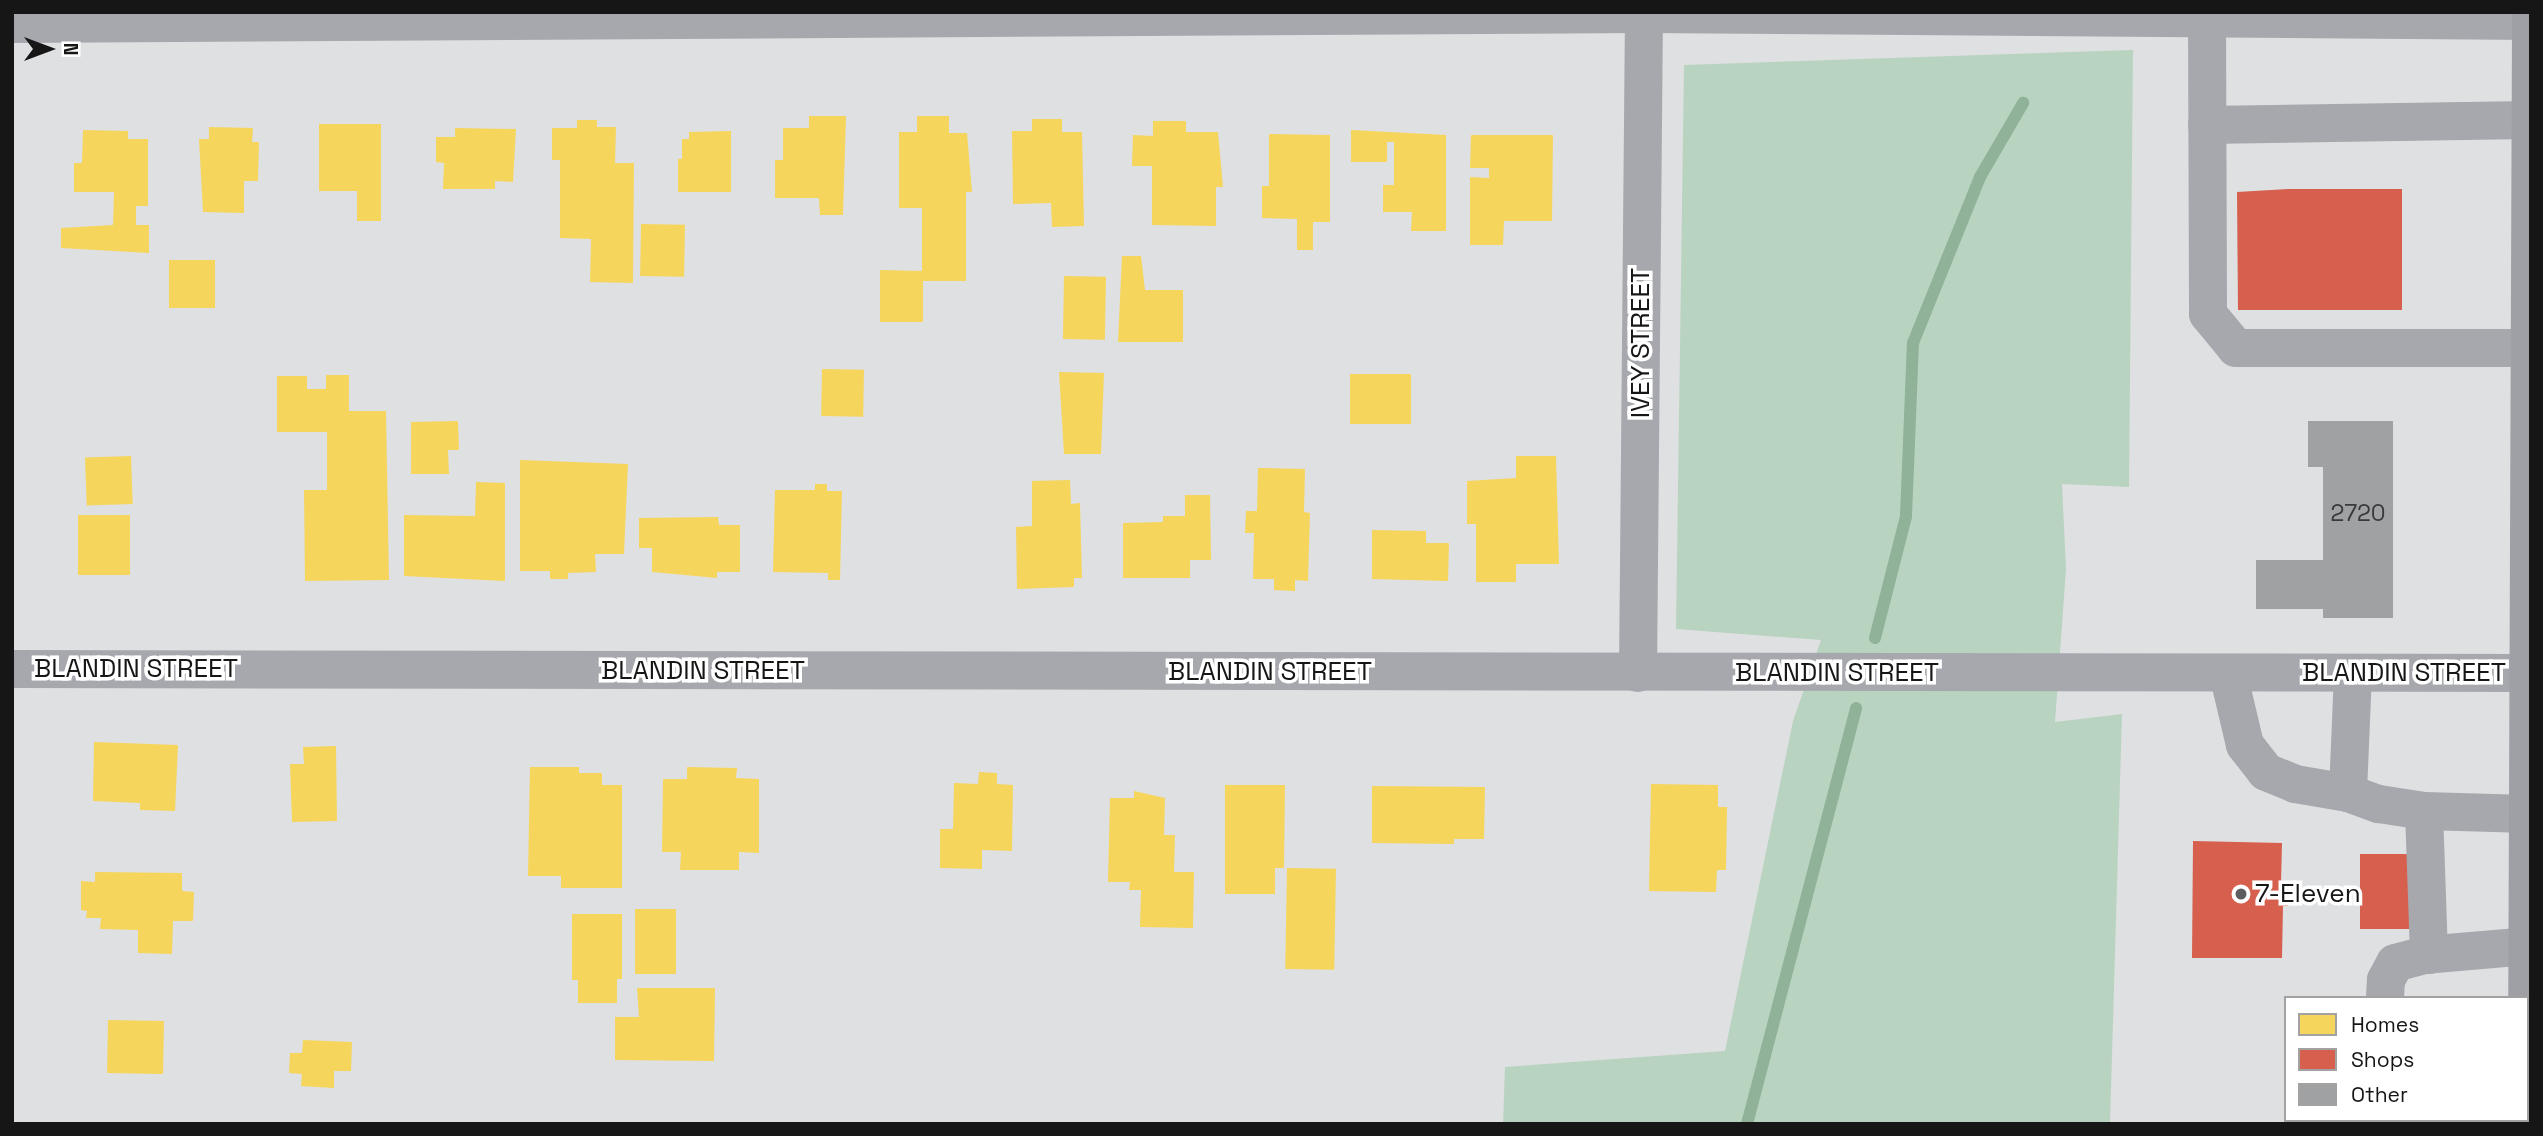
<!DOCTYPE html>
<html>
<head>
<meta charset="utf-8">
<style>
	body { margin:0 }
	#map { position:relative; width:2543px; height:1136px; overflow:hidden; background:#dfe0e1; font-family:"Space Grotesk",sans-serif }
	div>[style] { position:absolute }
	.green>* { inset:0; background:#b9d3c1 }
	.homes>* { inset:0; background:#f6d55c; transform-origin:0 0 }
	.shops>* { inset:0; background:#d6604d; transform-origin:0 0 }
	.stream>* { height:12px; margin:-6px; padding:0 6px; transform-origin:6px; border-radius:6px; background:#8fb299 }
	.building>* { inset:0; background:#a0a1a2 }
	.minor>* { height:38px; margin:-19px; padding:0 19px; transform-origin:19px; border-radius:19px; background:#a6a8ad }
	.major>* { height:38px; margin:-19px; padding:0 19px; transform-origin:19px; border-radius:19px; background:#9ea0a6 }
	.dots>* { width:19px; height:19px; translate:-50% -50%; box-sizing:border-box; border:4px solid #fff; border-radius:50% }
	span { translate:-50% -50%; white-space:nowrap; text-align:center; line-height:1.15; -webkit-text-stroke:7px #fff; paint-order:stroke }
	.number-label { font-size:23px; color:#38393a }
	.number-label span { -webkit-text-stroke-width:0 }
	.street-label { font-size:26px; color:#161617 }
	.poi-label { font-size:26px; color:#161617 }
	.left { translate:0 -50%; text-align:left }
	.frame { position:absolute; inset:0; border:14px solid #161617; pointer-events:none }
	.legend { position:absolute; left:2284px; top:996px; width:245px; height:126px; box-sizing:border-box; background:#fff; border:2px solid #a2a2a2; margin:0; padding:9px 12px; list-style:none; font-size:21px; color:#161617 }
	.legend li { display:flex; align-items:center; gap:14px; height:35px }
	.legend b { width:35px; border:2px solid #a2a2a2 }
	.north { position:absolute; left:14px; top:14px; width:70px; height:70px; -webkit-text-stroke:5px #fff; paint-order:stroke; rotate:90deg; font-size:19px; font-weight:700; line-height:28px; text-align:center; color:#161617 }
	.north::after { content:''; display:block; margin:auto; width:24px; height:32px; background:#161617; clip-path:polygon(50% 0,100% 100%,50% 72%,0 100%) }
</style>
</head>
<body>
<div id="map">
	<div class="green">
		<i style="clip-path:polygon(2133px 50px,2129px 487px,2062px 484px,2066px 569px,2055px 722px,2122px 714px,2110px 1124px,1503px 1124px,1505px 1067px,1725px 1051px,1793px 721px,1821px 640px,1676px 629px,1684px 65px)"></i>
	</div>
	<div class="homes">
		<i style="clip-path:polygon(809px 116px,846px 116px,843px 215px,820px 215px,819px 198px,775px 198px,775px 160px,783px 160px,783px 128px,809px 128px)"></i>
		<i style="clip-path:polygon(917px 116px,949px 116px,949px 133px,967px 133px,972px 192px,966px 192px,966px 281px,923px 281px,923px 322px,880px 322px,880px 270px,922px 271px,922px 208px,899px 208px,899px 132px,917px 132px)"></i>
		<i style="clip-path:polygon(1032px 119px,1062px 119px,1062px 132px,1082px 132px,1084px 226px,1052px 227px,1051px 203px,1013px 204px,1012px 131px,1032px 131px)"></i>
		<i style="clip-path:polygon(577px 120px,597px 120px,597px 127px,616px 127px,615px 163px,634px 163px,633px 283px,590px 282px,591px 239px,560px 238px,560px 160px,552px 160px,552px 128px,577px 128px)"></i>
		<i style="clip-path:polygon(1153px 121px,1186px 121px,1186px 132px,1218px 132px,1223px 187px,1216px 187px,1216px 226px,1152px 225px,1152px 166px,1132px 166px,1133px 135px,1153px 136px)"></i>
		<i style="clip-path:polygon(319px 124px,381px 124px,381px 221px,357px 221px,357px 191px,319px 191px)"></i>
		<i style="clip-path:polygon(209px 127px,253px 128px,252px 142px,259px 142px,258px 181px,244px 181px,244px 213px,203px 212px,199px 139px,209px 139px)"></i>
		<i style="clip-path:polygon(455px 128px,516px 129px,513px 182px,495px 181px,495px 189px,443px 189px,444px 163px,436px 162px,436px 137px,455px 137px)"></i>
		<i style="clip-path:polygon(83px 130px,128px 131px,128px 139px,148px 139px,148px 206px,136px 206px,136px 225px,149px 225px,149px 253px,61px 248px,61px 228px,113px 225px,114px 192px,74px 192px,74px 163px,82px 163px)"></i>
		<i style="clip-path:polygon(1351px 130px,1446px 135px,1446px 231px,1411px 231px,1412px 212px,1383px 212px,1383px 185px,1394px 185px,1394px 142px,1387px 142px,1387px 162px,1351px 162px)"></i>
		<i style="clip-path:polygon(731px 131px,731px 192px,678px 192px,678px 159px,682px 159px,682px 139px,689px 139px,689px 132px)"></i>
		<i style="clip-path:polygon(1269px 134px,1330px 135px,1330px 222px,1313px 222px,1313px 250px,1297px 250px,1297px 219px,1262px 218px,1262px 186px,1269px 186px)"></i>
		<i style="clip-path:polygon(1471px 135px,1553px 135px,1552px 221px,1504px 221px,1503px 245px,1470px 245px,1470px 177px,1489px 178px,1489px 168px,1470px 168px)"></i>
		<i style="left:641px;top:224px;width:44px;height:52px;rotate:1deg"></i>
		<i style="clip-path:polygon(1122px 256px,1141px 256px,1145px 290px,1183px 290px,1183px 342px,1118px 342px)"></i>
		<i style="left:169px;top:260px;width:46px;height:48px"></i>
		<i style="left:1064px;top:276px;width:42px;height:63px;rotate:1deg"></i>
		<i style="left:822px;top:369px;width:42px;height:47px;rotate:1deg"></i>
		<i style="clip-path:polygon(1059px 372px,1104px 373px,1101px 454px,1064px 454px)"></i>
		<i style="left:1350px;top:374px;width:61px;height:50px"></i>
		<i style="clip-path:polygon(326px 375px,349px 375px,349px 411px,386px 411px,389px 580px,305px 581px,304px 490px,327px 490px,327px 432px,277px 432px,277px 376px,307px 376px,307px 389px,326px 389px)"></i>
		<i style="clip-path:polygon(458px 421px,459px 450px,448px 450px,449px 474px,411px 474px,411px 422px)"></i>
		<i style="left:131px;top:456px;width:48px;height:46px;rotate:88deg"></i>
		<i style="clip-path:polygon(1516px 456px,1556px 456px,1559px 564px,1516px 564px,1516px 582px,1476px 582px,1476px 524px,1467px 524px,1467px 481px,1516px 478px)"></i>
		<i style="clip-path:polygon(520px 460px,628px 464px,624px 554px,595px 554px,596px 572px,568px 573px,568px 579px,550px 579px,550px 571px,520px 571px)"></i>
		<i style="clip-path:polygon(1258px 468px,1305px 469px,1304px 512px,1310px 513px,1308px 581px,1295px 580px,1295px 591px,1274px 590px,1274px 579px,1253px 579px,1254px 533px,1245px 533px,1246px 511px,1257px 511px)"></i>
		<i style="clip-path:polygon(1070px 480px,1071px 504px,1080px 503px,1082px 578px,1074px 578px,1074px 587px,1017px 589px,1016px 527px,1032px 526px,1032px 481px)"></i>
		<i style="clip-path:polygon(476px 482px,505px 483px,505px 581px,404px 576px,404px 515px,475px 516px)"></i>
		<i style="clip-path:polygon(815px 484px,827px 484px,827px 491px,842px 491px,840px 580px,828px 580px,828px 573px,773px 572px,775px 490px,815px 490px)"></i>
		<i style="clip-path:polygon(1185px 495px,1210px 495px,1211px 560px,1190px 560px,1190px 578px,1123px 578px,1123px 523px,1163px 522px,1163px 516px,1185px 516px)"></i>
		<i style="left:78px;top:515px;width:52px;height:60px"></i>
		<i style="clip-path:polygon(718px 517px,719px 525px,740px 525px,740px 572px,717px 572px,717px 578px,652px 572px,652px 548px,639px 548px,639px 518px)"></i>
		<i style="clip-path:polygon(1372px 530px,1426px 531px,1426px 543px,1449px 543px,1448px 581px,1372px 579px)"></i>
		<i style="clip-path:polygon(94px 742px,178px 745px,175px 811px,140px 810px,140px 803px,93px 801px)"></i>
		<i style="clip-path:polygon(336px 746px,337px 821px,292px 822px,290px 764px,304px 764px,303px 747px)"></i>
		<i style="clip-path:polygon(530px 767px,579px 767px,579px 773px,602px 773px,602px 785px,622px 785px,622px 888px,561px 888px,561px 876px,528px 876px)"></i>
		<i style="clip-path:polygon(687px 767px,737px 768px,736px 778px,759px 779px,759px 853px,739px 852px,739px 870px,680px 870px,681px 852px,662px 852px,663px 779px,687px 779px)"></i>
		<i style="clip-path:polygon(979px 772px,997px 773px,997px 784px,1013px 785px,1012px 851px,982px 850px,982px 869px,940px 868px,940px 829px,953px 829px,954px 783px,978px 784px)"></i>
		<i style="clip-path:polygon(1651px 784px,1718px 785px,1718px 807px,1727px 807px,1726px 870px,1717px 870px,1716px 892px,1649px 891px)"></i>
		<i style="clip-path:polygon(1225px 785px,1285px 785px,1284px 868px,1275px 868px,1275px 894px,1225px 894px)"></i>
		<i style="clip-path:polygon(1372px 786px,1485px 787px,1484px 839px,1454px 839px,1454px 844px,1372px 843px)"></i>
		<i style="clip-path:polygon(1134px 791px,1165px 798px,1164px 835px,1175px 835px,1174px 872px,1194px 872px,1193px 928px,1140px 927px,1141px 890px,1129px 890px,1130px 882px,1108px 882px,1110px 798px,1134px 798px)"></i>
		<i style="left:1287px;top:868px;width:49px;height:101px;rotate:1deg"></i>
		<i style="clip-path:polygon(95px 872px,182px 873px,182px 891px,194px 892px,193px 921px,173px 921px,172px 954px,138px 953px,138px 930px,100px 929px,101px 918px,86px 918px,87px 911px,81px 910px,81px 881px,95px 882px)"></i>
		<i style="left:635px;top:909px;width:41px;height:65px"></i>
		<i style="clip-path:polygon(572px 914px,622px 914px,622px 979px,617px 979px,617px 1003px,578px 1003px,578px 980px,572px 980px)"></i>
		<i style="clip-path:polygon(637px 988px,715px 988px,714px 1061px,615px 1060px,615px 1017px,639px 1017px)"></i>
		<i style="left:108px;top:1020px;width:56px;height:53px;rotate:1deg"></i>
		<i style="clip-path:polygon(303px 1040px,352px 1042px,351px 1071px,334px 1071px,334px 1088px,301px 1086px,302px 1074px,289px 1073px,290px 1053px,302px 1053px)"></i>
	</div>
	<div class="shops">
		<i style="clip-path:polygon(2288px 189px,2402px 189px,2402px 310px,2238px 310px,2237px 192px)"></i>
		<i style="clip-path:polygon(2193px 841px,2282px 843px,2281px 883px,2288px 883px,2288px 906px,2283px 906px,2282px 958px,2192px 958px)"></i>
		<i style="left:2409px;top:854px;width:75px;height:49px;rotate:90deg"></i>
	</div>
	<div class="stream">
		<i style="left:1875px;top:638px;width:126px;rotate:-75.7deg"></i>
		<i style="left:1906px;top:516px;width:173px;rotate:-87.7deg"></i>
		<i style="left:1913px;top:343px;width:179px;rotate:-68deg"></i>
		<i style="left:1980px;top:177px;width:86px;rotate:-59.8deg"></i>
		<i style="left:1747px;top:1124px;width:430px;rotate:-75.3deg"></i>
	</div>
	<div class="building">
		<i style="clip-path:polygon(2308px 421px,2393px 421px,2393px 618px,2323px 618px,2323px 609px,2256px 609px,2256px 560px,2323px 560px,2323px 467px,2308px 467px)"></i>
	</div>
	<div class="minor">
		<i style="left:2207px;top:18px;width:296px;rotate:89.8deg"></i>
		<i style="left:2208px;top:314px;width:44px;rotate:50.5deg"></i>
		<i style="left:2236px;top:348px;width:293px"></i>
		<i style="left:12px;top:24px;width:1632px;rotate:-0.35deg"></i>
		<i style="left:1644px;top:14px;width:887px;rotate:0.45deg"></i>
		<i style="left:2207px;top:125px;width:323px;rotate:-0.9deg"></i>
		<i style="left:12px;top:669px;width:2517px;rotate:0.09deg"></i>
		<i style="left:1638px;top:673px;width:661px;rotate:-89.48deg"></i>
		<i style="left:2228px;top:673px;width:74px;rotate:76.7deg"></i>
		<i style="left:2245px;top:745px;width:34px;rotate:52deg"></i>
		<i style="left:2266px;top:772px;width:31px;rotate:22deg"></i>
		<i style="left:2295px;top:784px;width:54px;rotate:9.6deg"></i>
		<i style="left:2353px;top:673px;width:120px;rotate:92.4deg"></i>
		<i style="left:2348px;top:793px;width:33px;rotate:20deg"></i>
		<i style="left:2379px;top:804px;width:46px;rotate:8.8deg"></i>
		<i style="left:2424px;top:811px;width:104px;rotate:1.7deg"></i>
		<i style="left:2424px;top:811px;width:144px;rotate:88deg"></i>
		<i style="left:2385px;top:998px;width:18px;rotate:-87deg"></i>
		<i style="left:2386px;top:980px;width:19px;rotate:-62deg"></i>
		<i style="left:2395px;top:963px;width:30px;rotate:-15deg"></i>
		<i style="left:2424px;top:955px;width:104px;rotate:-4.9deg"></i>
		<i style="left:2379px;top:1124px;width:4px;rotate:-90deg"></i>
	</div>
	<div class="major">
		<i style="left:2527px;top:1064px;width:1052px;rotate:-89.78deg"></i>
		<i style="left:2527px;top:1120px;width:4px;rotate:90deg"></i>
	</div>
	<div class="dots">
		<i style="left:2241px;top:894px;background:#5c5d5e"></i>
	</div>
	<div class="number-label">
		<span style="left:2358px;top:513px">2720</span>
	</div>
	<div class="street-label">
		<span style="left:1641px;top:343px;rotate:-90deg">IVEY STREET</span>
		<span style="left:136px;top:669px">BLANDIN STREET</span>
		<span style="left:703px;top:671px">BLANDIN STREET</span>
		<span style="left:1270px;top:672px">BLANDIN STREET</span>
		<span style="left:1837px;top:673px">BLANDIN STREET</span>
		<span style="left:2404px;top:673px">BLANDIN STREET</span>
	</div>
	<div class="poi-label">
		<span class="left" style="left:2255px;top:894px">7-Eleven</span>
	</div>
	<div class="frame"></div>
	<ul class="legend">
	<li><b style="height:19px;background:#f6d55c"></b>Homes</li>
	<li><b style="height:19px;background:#d6604d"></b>Shops</li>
	<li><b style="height:19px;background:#a0a1a2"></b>Other</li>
	</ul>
	<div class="north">N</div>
</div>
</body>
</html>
